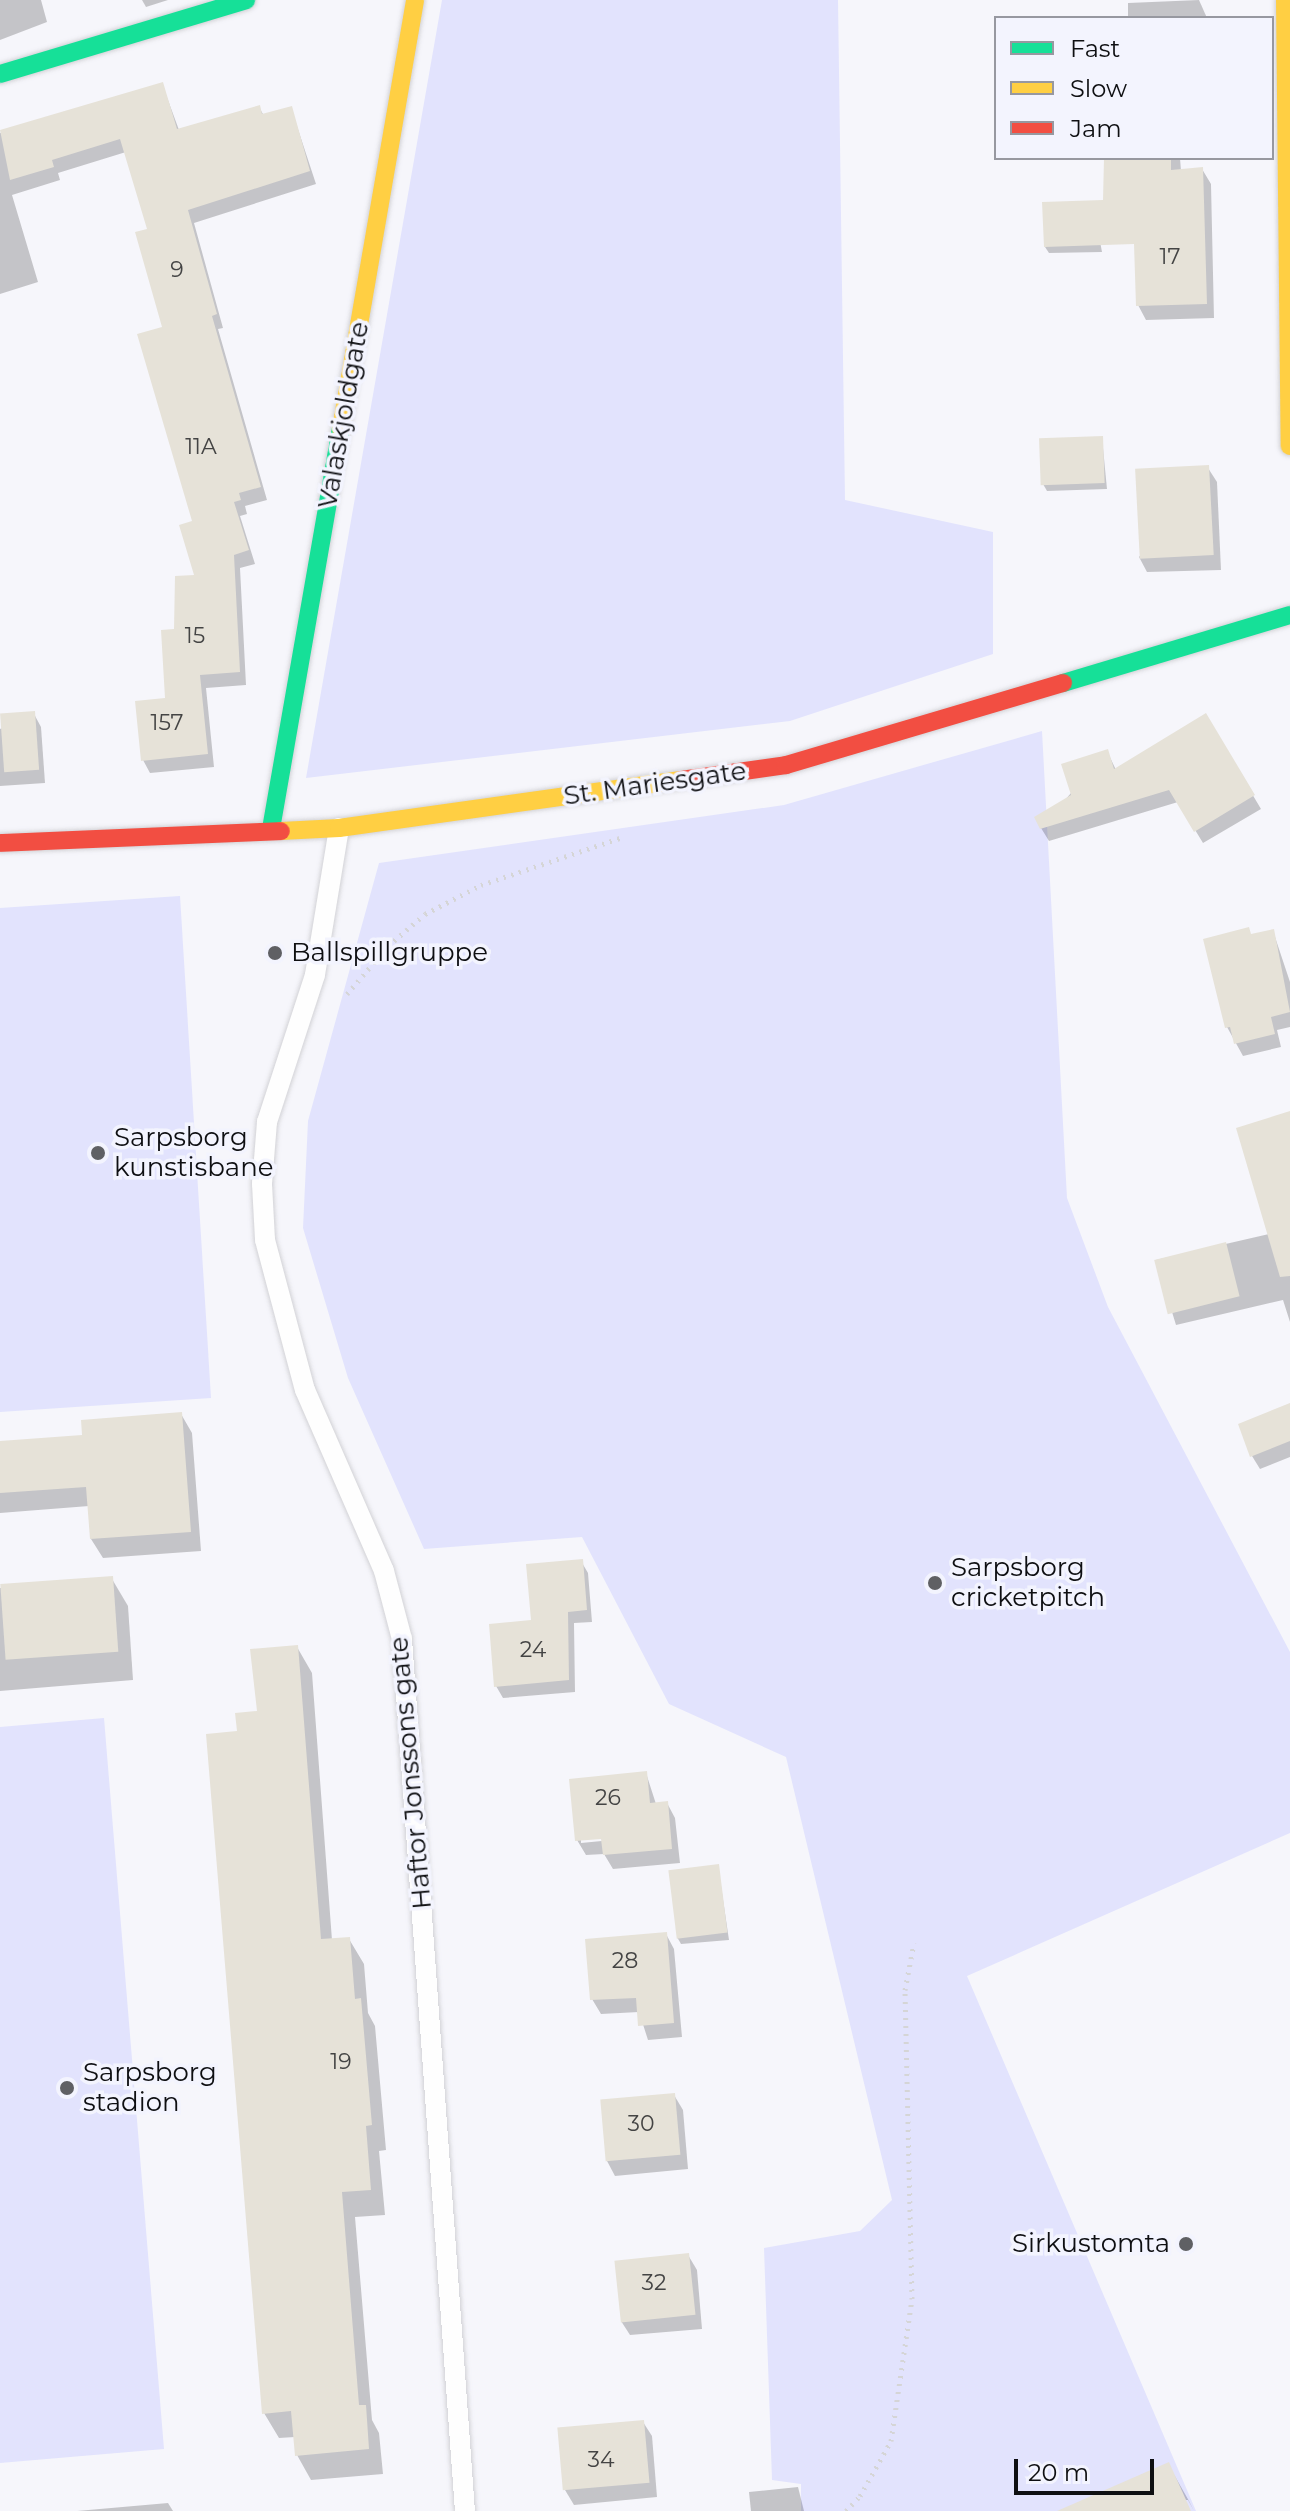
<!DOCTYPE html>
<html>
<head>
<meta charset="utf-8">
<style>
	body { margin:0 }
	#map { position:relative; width:1290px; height:2511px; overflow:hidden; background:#f6f6fb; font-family:Montserrat,sans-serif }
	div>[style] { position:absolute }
	.green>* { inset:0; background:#e2e3fd }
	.shadow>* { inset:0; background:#0003 }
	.building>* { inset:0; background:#e6e2d8; transform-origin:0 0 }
	.path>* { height:5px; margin-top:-2.5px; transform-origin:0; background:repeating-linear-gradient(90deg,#d5d5d6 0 2px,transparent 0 8px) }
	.roads { filter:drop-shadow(0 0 2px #d2d2d6) drop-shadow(0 0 2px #d2d2d6) }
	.lane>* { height:20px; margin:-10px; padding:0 10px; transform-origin:10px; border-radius:10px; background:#fefefe }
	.fast>* { height:18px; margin:-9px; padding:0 9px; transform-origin:9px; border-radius:9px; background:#16e098 }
	.slow>* { height:18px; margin:-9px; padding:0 9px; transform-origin:9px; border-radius:9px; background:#ffcf43 }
	.jam>* { height:18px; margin:-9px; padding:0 9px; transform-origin:9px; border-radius:9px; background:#f24e42 }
	.dots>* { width:22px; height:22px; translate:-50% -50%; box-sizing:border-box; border:4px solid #f3f4fe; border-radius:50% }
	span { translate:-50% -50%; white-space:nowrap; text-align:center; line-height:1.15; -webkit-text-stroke:7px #f3f4fe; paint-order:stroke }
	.number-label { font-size:22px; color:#444 }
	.number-label span { -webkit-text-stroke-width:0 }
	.street-label { font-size:26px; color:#0e0f12 }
	.poi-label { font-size:26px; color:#0e0f12 }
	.left { translate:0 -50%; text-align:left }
	.right { translate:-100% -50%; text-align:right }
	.legend { position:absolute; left:994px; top:16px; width:280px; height:144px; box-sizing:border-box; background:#f3f4fe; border:2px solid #9798a0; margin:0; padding:10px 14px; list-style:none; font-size:24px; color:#0e0f12 }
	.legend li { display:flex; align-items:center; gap:16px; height:40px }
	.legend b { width:40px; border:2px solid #9798a0 }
	.scale { position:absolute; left:1014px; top:2459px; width:140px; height:36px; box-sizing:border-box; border:4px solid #0e0f12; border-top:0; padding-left:10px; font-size:24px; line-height:28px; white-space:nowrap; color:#0e0f12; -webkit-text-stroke:6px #f3f4fe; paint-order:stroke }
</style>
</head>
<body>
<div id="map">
	<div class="green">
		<i style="clip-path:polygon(442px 0,838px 0,845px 500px,993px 532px,993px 654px,790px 721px,306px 778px)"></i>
		<i style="clip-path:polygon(1042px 731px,1067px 1198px,1108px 1307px,1290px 1652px,1290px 1833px,967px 1976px,1196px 2511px,801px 2511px,801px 2484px,772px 2480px,764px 2248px,860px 2231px,892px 2200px,786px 1757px,669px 1704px,582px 1537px,424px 1549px,348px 1378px,303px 1228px,308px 1121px,379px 863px,784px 805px)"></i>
		<i style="clip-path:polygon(180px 896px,211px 1398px,0 1412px,0 908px)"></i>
		<i style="clip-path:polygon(104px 1718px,164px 2449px,0 2463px,0 1727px)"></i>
	</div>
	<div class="shadow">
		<i style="clip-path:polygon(0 0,41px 0,47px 22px,0 40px)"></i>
		<i style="clip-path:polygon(142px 0,168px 0,146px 7px)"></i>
		<i style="clip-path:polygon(1199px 0,1207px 18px,1128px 18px,1128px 3px)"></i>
		<i style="clip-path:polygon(162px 84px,179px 130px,259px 107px,264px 116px,291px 108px,316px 184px,194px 223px,223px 328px,218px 329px,267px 500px,245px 506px,247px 514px,240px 516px,255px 564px,240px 568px,246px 685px,206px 688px,214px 767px,150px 773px,143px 760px,167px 700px,175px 631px,196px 576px,194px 522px,150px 230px,126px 152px,58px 173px,60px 180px,12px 195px,38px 282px,0 294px,0 133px)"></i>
		<i style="clip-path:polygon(1133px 158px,1180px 158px,1181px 171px,1202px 169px,1211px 184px,1214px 318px,1146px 320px,1138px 305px)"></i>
		<i style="clip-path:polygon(1094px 209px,1102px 252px,1049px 253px,1045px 247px)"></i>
		<i style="clip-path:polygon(1102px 438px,1107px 489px,1047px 491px,1043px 484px)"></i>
		<i style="clip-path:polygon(1208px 468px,1217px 482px,1221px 570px,1147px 572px,1139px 557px)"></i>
		<i style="clip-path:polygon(34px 714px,41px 727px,45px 783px,0 786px,0 729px)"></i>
		<i style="clip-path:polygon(1206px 716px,1261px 809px,1203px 843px,1178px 802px,1049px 841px,1041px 828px,1107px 751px,1116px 770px)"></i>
		<i style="clip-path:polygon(1273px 931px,1290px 982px,1290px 1027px,1277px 1030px,1281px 1047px,1243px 1056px,1227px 1027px,1252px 936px)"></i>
		<i style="clip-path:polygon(1290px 1114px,1290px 1322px,1283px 1300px,1176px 1325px,1156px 1260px,1269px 1234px)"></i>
		<i style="clip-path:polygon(1290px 1406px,1290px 1457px,1260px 1469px,1252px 1456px)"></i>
		<i style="clip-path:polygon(181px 1414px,192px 1433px,201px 1551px,103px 1558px,91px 1539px,89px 1506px,0 1513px,0 1443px,84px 1437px)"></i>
		<i style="clip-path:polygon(581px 1561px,588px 1573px,592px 1622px,574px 1623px,575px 1692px,503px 1698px,496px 1686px,533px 1622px)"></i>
		<i style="clip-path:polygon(112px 1579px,128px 1606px,133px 1680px,0 1691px,0 1588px)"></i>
		<i style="clip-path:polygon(297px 1647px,312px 1673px,332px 1940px,349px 1939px,364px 1964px,368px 2013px,375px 2026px,386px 2150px,379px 2151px,385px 2215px,355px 2217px,372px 2420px,379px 2433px,383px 2474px,311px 2480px,297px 2455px,295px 2437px,279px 2438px,264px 2413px,239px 1733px,259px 1713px)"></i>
		<i style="clip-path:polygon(evenodd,646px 1773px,656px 1804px,667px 1803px,675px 1818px,680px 1863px,613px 1869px,604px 1854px,586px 1855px,577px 1840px,646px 1773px,611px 1836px,612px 1840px,581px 1843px,581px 1839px,611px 1836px)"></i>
		<i style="clip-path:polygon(718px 1866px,729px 1940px,681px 1944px,677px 1937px)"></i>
		<i style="clip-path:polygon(666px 1934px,674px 1949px,682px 2037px,648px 2040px,639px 2012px,601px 2014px,592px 1999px)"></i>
		<i style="clip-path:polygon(674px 2095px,683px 2110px,688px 2169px,615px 2176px,607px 2161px)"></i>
		<i style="clip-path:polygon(688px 2255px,697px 2270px,702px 2329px,630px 2335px,621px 2321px)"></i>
		<i style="clip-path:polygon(643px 2422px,652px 2436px,657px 2497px,574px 2505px,565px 2490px)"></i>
		<i style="clip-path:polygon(1168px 2464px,1189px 2501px,1194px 2511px,1188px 2500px,1183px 2500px,1188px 2511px,1126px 2511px)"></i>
		<i style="clip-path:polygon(798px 2487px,804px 2511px,751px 2511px,749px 2492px)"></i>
		<i style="clip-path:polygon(168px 2503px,173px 2511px,77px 2511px)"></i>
	</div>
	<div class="building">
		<i style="clip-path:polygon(163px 82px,177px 129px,260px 105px,262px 114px,292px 106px,310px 171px,188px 210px,217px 314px,212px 316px,261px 487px,239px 493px,241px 500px,234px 502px,249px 550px,234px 555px,240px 672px,200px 675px,208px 754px,141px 761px,135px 701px,165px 698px,161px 630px,174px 629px,175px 576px,194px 575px,179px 525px,192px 521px,137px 334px,162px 327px,135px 232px,147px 229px,120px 139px,52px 160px,54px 167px,10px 180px,0 130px)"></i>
		<i style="clip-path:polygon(1104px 158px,1171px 158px,1171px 170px,1203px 167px,1207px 304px,1136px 306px,1134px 244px,1044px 247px,1042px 202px,1103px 200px)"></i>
		<i style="left:1103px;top:436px;width:47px;height:64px;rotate:88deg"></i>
		<i style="left:1209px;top:465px;width:90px;height:74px;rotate:87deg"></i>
		<i style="left:35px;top:711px;width:59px;height:35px;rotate:86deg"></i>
		<i style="clip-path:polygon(1206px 713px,1255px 795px,1194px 832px,1169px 790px,1040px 829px,1034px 817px,1071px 795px,1061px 764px,1108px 749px,1114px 769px)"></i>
		<i style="clip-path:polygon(1249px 927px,1251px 934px,1274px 929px,1290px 1012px,1271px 1017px,1275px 1034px,1234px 1044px,1230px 1027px,1225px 1028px,1203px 939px)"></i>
		<i style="clip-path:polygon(1290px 1111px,1290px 1276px,1280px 1277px,1236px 1128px)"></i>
		<i style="left:1226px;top:1242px;width:56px;height:74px;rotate:76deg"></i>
		<i style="clip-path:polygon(1290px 1403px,1290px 1441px,1250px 1457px,1238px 1424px)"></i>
		<i style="clip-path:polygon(182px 1412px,191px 1532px,90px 1539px,86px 1487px,0 1493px,0 1441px,82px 1435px,81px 1420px)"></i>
		<i style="clip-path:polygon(583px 1559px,587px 1610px,568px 1612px,569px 1680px,494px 1687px,489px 1624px,531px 1620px,526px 1564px)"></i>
		<i style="left:113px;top:1576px;width:76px;height:113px;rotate:86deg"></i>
		<i style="clip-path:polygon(298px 1645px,321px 1939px,350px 1937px,355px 1999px,361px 1998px,372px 2125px,366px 2126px,371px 2190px,342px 2192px,359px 2405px,366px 2405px,369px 2449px,295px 2456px,291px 2411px,262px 2414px,206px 1734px,237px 1731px,235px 1713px,257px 1711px,250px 1649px)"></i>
		<i style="clip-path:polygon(647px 1771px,650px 1803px,668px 1801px,672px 1849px,603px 1855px,601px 1839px,575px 1841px,569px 1779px)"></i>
		<i style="left:719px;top:1864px;width:69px;height:51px;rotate:83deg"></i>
		<i style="clip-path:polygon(667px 1932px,674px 2023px,638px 2026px,636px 1998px,590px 2000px,585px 1939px)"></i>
		<i style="left:675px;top:2093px;width:62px;height:75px;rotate:85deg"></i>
		<i style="left:689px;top:2253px;width:62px;height:75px;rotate:84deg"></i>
		<i style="left:644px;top:2420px;width:63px;height:87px;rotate:85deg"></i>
		<i style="clip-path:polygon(1169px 2462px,1191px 2511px,1057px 2511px)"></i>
	</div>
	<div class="path">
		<i style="left:347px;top:994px;width:63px;rotate:-49.5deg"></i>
		<i style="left:388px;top:946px;width:49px;rotate:-40.9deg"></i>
		<i style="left:425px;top:914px;width:63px;rotate:-27.4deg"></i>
		<i style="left:481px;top:885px;width:147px;rotate:-18.7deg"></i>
		<i style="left:846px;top:2511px;width:21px;rotate:-47deg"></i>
		<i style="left:860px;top:2496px;width:63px;rotate:-60.6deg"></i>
		<i style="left:891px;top:2441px;width:144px;rotate:-81.6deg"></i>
		<i style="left:912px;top:2299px;width:309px;rotate:-91.3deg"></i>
		<i style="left:905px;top:1990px;width:48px;rotate:-79.2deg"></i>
	</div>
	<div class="roads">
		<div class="lane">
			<i style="left:339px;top:828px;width:149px;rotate:99.3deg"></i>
			<i style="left:315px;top:975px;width:155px;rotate:108.1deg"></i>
			<i style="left:267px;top:1122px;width:62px;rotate:94.6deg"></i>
			<i style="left:262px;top:1184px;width:56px;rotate:86.9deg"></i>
			<i style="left:265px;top:1240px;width:155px;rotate:75.1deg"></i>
			<i style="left:305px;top:1390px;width:197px;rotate:66.4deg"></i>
			<i style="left:384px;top:1571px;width:70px;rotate:75.2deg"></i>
			<i style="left:402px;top:1639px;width:874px;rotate:85.87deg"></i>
		</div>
		<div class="fast">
			<i style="left:0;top:74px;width:257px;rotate:-16.7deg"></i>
			<i style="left:1063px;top:683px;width:237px;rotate:-16.7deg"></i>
			<i style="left:271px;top:829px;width:406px;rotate:-80.1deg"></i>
		</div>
		<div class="slow">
			<i style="left:1285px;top:0;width:446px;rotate:89.4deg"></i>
			<i style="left:341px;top:429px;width:435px;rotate:-80.2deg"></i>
			<i style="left:281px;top:831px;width:58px;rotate:-3deg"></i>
			<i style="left:339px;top:828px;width:345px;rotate:-8deg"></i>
		</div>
		<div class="jam">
			<i style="left:681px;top:780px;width:106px;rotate:-8.1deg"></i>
			<i style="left:786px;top:765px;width:289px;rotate:-16.5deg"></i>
			<i style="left:0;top:843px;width:281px;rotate:-2.4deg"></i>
		</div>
	</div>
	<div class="dots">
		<i style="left:275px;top:953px;background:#5f6064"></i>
		<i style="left:98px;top:1153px;background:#5f6064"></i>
		<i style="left:935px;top:1583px;background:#5f6064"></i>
		<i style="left:67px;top:2088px;background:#5f6064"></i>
		<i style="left:1186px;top:2244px;background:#5f6064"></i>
	</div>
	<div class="number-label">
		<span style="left:1170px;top:257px">17</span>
		<span style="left:177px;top:270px">9</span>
		<span style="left:201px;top:447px">11A</span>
		<span style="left:195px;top:636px">15</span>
		<span style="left:167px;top:723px">157</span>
		<span style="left:533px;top:1650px">24</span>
		<span style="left:608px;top:1798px">26</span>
		<span style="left:625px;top:1961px">28</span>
		<span style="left:341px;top:2062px">19</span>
		<span style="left:641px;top:2124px">30</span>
		<span style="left:654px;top:2283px">32</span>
		<span style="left:601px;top:2460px">34</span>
	</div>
	<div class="street-label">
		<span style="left:344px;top:415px;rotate:-80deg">Valaskjoldgate</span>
		<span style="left:655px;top:784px;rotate:-8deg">St. Mariesgate</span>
		<span style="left:411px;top:1773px;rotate:-95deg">Haftor Jonssons gate</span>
	</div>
	<div class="poi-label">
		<span class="left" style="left:291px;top:953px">Ballspillgruppe</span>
		<span class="left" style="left:114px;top:1153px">Sarpsborg<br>kunstisbane</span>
		<span class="left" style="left:951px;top:1583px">Sarpsborg<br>cricketpitch</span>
		<span class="left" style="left:83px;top:2088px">Sarpsborg<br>stadion</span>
		<span class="right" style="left:1170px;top:2244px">Sirkustomta</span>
	</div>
	<ul class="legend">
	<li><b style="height:10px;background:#16e098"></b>Fast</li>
	<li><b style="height:10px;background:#ffcf43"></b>Slow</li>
	<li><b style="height:10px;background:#f24e42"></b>Jam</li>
	</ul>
	<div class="scale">20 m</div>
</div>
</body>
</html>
